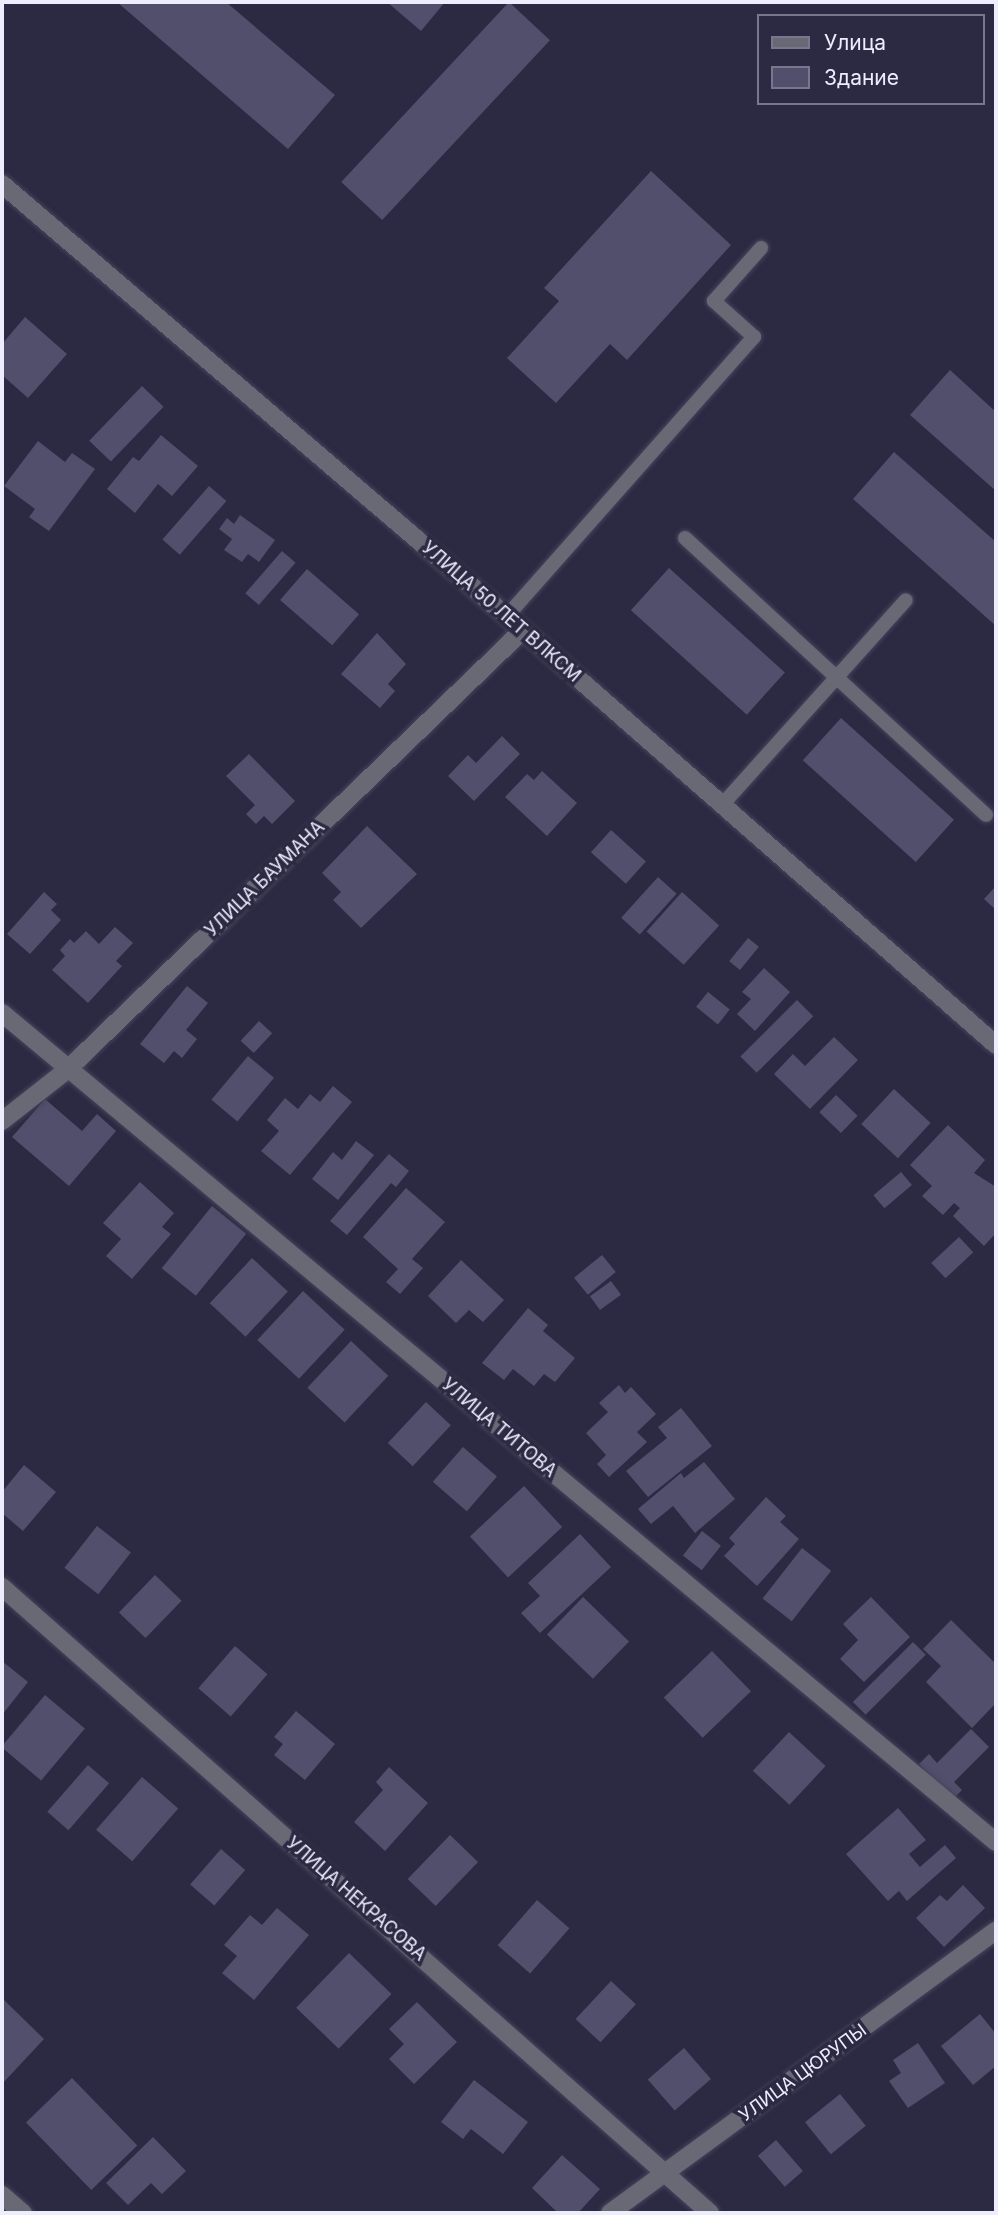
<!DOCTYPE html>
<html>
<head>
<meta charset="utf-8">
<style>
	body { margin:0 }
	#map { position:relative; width:998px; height:2215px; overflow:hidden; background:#2c2943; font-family:Inter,sans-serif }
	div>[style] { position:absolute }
	.building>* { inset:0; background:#514f6c; transform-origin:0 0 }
	.roads { filter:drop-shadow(0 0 2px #47445d) drop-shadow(0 0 2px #47445d) }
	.service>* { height:14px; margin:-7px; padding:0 7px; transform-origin:7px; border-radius:7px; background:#696976 }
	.minor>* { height:18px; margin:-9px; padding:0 9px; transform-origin:9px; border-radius:9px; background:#696976 }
	.tertiary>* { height:18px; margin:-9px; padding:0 9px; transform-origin:9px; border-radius:9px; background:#696976 }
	span { translate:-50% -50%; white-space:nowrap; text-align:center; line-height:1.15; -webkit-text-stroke:7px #2c2943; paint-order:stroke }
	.street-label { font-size:18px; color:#ededfe }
	.frame { position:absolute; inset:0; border:4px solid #ededfe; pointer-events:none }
	.legend { position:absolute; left:757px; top:14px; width:228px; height:91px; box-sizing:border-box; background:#2c2943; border:2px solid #79778e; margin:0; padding:9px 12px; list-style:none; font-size:21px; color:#ededfe }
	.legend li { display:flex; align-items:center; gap:14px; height:35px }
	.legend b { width:35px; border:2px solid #79778e }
</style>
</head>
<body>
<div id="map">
	<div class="building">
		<i style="clip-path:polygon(117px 2px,226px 2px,335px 95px,288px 149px)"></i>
		<i style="clip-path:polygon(387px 2px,445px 2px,421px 31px)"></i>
		<i style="left:509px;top:2px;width:56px;height:246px;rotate:43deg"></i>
		<i style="clip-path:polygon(651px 171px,731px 245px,627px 360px,610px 344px,556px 403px,507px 358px,559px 301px,544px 288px)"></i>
		<i style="clip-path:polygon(25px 317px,67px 354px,28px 398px,2px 375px,2px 344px)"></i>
		<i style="clip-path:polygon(950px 370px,996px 412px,996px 491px,910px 415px)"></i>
		<i style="left:142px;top:386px;width:30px;height:76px;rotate:44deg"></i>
		<i style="clip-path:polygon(161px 435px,198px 466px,172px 496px,158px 484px,135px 513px,107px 489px,133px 457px,139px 461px)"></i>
		<i style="clip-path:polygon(38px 441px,65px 462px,72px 453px,95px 469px,49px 531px,29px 517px,35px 509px,4px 486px)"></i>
		<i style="clip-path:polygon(894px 452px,996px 542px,996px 626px,853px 499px)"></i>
		<i style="left:209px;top:486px;width:23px;height:71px;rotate:41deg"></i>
		<i style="clip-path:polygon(240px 515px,275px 540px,259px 562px,248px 554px,242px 562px,224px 550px,232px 539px,219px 529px,227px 518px,234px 524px)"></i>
		<i style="left:282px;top:551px;width:18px;height:56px;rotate:41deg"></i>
		<i style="left:669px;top:568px;width:156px;height:57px;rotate:42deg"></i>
		<i style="left:307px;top:569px;width:69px;height:41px;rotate:41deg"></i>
		<i style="clip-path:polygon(377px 633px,406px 664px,388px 684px,395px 691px,380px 708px,341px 674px)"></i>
		<i style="left:841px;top:718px;width:152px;height:57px;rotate:42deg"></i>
		<i style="clip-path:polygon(502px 736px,520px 754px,474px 801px,448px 776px,468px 755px,476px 763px)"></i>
		<i style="clip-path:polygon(249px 754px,295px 801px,272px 824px,264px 816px,256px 824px,246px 814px,255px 805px,226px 776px)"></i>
		<i style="clip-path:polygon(542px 771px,577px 803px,547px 836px,505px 797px,527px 774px,534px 780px)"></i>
		<i style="clip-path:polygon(367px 826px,417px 874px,361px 928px,333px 900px,341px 892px,322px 873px)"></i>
		<i style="left:611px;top:830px;width:47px;height:30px;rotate:42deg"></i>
		<i style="left:658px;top:877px;width:25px;height:55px;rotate:42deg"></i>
		<i style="clip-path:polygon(996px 886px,996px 910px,984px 899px)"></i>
		<i style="clip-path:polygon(44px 892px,57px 904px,51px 910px,61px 920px,30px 954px,7px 934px)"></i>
		<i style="left:682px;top:892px;width:50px;height:53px;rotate:42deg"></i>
		<i style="clip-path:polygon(115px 927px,133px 943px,116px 961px,122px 966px,88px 1003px,52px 970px,65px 956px,60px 950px,70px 939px,74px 943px,86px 931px,99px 944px)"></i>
		<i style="left:748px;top:938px;width:14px;height:30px;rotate:39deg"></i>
		<i style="clip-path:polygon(764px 968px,790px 992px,755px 1031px,737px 1014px,751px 999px,742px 992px)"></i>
		<i style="clip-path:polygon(187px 986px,208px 1003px,186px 1030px,197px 1039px,182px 1058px,174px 1051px,164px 1063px,140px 1044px)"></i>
		<i style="left:708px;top:992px;width:28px;height:19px;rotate:39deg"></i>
		<i style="left:797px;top:1000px;width:23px;height:80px;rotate:45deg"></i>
		<i style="left:259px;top:1021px;width:18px;height:27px;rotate:43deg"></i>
		<i style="clip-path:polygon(834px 1037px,858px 1060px,810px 1109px,774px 1074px,793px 1054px,805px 1066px)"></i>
		<i style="left:248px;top:1056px;width:34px;height:57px;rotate:40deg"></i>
		<i style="clip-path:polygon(333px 1086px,352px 1102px,290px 1175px,261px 1151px,279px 1131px,267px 1120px,285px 1098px,298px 1109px,310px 1094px,320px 1102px)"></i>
		<i style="left:894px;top:1089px;width:50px;height:48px;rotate:43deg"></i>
		<i style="left:836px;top:1095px;width:30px;height:24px;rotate:44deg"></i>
		<i style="clip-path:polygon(45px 1099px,82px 1131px,97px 1114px,116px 1131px,69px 1186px,12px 1137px)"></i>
		<i style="clip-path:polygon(948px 1125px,985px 1160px,974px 1173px,996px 1187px,996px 1233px,984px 1246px,953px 1216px,960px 1208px,954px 1203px,943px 1215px,922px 1196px,932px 1186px,910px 1165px)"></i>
		<i style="clip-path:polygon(356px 1141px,374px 1155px,338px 1200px,312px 1179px,333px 1152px,342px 1160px)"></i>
		<i style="clip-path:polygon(389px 1154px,409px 1171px,396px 1187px,391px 1183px,347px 1235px,330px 1221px)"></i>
		<i style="left:901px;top:1172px;width:17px;height:36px;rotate:50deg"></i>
		<i style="clip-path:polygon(140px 1182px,174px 1213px,162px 1227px,171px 1234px,132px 1279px,106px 1256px,121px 1239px,103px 1223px)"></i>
		<i style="clip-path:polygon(406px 1188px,445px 1222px,412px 1259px,423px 1268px,400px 1294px,386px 1282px,398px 1269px,363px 1237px)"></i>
		<i style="left:212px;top:1206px;width:44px;height:80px;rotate:39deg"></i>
		<i style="left:959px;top:1237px;width:21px;height:38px;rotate:47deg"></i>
		<i style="left:602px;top:1255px;width:22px;height:36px;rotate:51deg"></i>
		<i style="left:252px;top:1258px;width:49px;height:62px;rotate:43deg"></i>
		<i style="clip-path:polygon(461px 1260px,504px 1300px,483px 1322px,469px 1310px,456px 1323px,428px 1296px)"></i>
		<i style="left:611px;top:1281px;width:17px;height:26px;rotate:54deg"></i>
		<i style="left:303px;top:1291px;width:57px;height:67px;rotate:43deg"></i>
		<i style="clip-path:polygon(528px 1308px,548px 1325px,543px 1331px,575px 1358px,555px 1382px,544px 1374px,534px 1386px,513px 1369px,504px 1380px,482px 1363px)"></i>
		<i style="left:351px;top:1341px;width:51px;height:64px;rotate:43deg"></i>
		<i style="clip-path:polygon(619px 1385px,625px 1393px,631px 1387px,656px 1414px,637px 1432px,647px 1442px,609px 1477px,597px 1464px,606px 1455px,586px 1433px,608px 1412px,599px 1403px)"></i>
		<i style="left:426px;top:1402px;width:34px;height:56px;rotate:43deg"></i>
		<i style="clip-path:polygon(681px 1408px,712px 1446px,648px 1497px,626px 1471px,667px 1438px,658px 1427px)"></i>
		<i style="left:463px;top:1447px;width:45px;height:46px;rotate:41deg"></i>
		<i style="clip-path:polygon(704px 1462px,735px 1499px,695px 1533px,673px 1506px,651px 1524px,638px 1509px,681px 1473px,684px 1478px)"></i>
		<i style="clip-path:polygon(24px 1465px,56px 1492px,23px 1531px,2px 1513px,2px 1492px)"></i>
		<i style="left:524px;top:1486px;width:56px;height:74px;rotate:47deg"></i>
		<i style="clip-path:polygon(766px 1497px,786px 1516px,780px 1522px,799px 1539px,757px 1586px,724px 1556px,735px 1544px,729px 1538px)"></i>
		<i style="left:97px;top:1526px;width:43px;height:53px;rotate:38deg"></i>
		<i style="left:702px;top:1531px;width:24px;height:31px;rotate:38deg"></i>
		<i style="clip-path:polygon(580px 1534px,611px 1567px,540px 1633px,521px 1613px,540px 1596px,528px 1583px)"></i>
		<i style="left:802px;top:1548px;width:37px;height:64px;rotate:38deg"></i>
		<i style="left:155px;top:1575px;width:37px;height:52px;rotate:44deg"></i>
		<i style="left:583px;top:1597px;width:64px;height:52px;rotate:44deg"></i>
		<i style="clip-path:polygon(871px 1597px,910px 1637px,864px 1682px,840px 1659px,858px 1640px,843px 1624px)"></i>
		<i style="clip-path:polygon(951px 1620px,996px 1664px,996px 1703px,972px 1728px,926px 1682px,941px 1666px,923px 1649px)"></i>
		<i style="left:913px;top:1642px;width:18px;height:85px;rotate:45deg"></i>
		<i style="left:235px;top:1646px;width:43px;height:56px;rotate:41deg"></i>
		<i style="left:712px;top:1651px;width:56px;height:67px;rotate:46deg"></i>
		<i style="clip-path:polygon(2px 1661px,28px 1682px,2px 1715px)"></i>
		<i style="left:45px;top:1695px;width:52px;height:68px;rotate:40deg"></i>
		<i style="clip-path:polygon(296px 1711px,335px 1744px,305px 1780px,274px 1755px,283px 1744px,274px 1737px)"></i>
		<i style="clip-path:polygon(971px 1729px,989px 1747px,954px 1782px,962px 1790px,951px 1801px,919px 1764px,929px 1754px,937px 1763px)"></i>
		<i style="left:789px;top:1732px;width:50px;height:53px;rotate:43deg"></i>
		<i style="left:88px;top:1765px;width:28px;height:62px;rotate:41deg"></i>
		<i style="clip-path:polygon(389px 1767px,428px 1803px,385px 1851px,354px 1822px,383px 1790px,376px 1782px)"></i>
		<i style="left:142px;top:1777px;width:48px;height:70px;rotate:41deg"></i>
		<i style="clip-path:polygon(898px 1808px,926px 1840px,909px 1854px,920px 1867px,945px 1845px,956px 1858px,907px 1901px,899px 1891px,888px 1901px,846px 1854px)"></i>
		<i style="left:450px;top:1835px;width:39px;height:61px;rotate:44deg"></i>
		<i style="left:221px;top:1849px;width:32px;height:47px;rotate:41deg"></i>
		<i style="clip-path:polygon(963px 1885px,985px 1908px,944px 1947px,916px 1918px,940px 1895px,947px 1901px)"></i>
		<i style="left:537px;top:1900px;width:43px;height:60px;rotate:41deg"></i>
		<i style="clip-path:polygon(277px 1908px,309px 1935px,254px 2000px,222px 1973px,237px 1956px,224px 1945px,250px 1915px,262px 1925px)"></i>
		<i style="left:349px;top:1953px;width:59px;height:76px;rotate:44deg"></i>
		<i style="left:611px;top:1981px;width:34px;height:52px;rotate:43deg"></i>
		<i style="clip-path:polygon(2px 1998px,44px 2039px,2px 2084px)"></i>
		<i style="clip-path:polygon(417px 2002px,457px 2042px,414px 2084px,389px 2059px,404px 2044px,389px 2029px)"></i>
		<i style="clip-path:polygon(980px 2014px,996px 2034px,996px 2066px,973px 2085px,941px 2046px)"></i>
		<i style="clip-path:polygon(918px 2043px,945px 2083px,908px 2108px,889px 2081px,901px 2073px,893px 2060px)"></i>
		<i style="left:684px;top:2048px;width:41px;height:48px;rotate:49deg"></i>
		<i style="left:72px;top:2078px;width:94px;height:64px;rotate:46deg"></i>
		<i style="clip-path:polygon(474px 2080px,528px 2122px,503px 2154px,471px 2129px,463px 2139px,441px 2122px)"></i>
		<i style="left:840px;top:2094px;width:41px;height:45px;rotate:51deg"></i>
		<i style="clip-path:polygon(153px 2137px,186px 2171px,162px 2194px,151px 2183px,128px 2205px,106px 2183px)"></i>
		<i style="left:776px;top:2140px;width:41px;height:24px;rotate:49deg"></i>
		<i style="clip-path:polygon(562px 2155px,600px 2189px,578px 2213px,558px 2213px,532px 2188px)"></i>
	</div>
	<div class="roads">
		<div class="service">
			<i style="left:685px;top:538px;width:409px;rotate:42.6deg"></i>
			<i style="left:507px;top:616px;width:373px;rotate:-48.5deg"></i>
			<i style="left:754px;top:337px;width:54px;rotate:-138deg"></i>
			<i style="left:714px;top:301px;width:71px;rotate:-48.4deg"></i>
			<i style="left:722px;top:805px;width:275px;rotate:-48.1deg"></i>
		</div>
		<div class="minor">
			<i style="left:2px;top:1013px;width:1294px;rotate:39.83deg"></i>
			<i style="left:2px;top:1121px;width:84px;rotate:-38.2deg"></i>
			<i style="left:68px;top:1069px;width:632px;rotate:-43.97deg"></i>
			<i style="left:2px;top:1587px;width:945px;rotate:41.48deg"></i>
			<i style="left:2px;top:2195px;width:28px;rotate:41deg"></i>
		</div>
		<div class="tertiary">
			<i style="left:2px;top:184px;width:686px;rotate:40.57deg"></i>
			<i style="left:523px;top:630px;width:629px;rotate:41.26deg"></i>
			<i style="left:610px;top:2213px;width:478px;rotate:-36.2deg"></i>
		</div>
	</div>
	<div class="street-label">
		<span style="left:501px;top:612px;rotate:41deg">УЛИЦА 50 ЛЕТ ВЛКСМ</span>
		<span style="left:265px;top:879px;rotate:-44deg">УЛИЦА БАУМАНА</span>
		<span style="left:499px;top:1428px;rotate:40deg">УЛИЦА ТИТОВА</span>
		<span style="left:356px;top:1899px;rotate:41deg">УЛИЦА НЕКРАСОВА</span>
		<span style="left:803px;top:2073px;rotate:-36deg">УЛИЦА ЦЮРУПЫ</span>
	</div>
	<div class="frame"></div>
	<ul class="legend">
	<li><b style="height:9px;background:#696976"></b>Улица</li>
	<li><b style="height:19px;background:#514f6c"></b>Здание</li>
	</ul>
</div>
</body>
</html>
